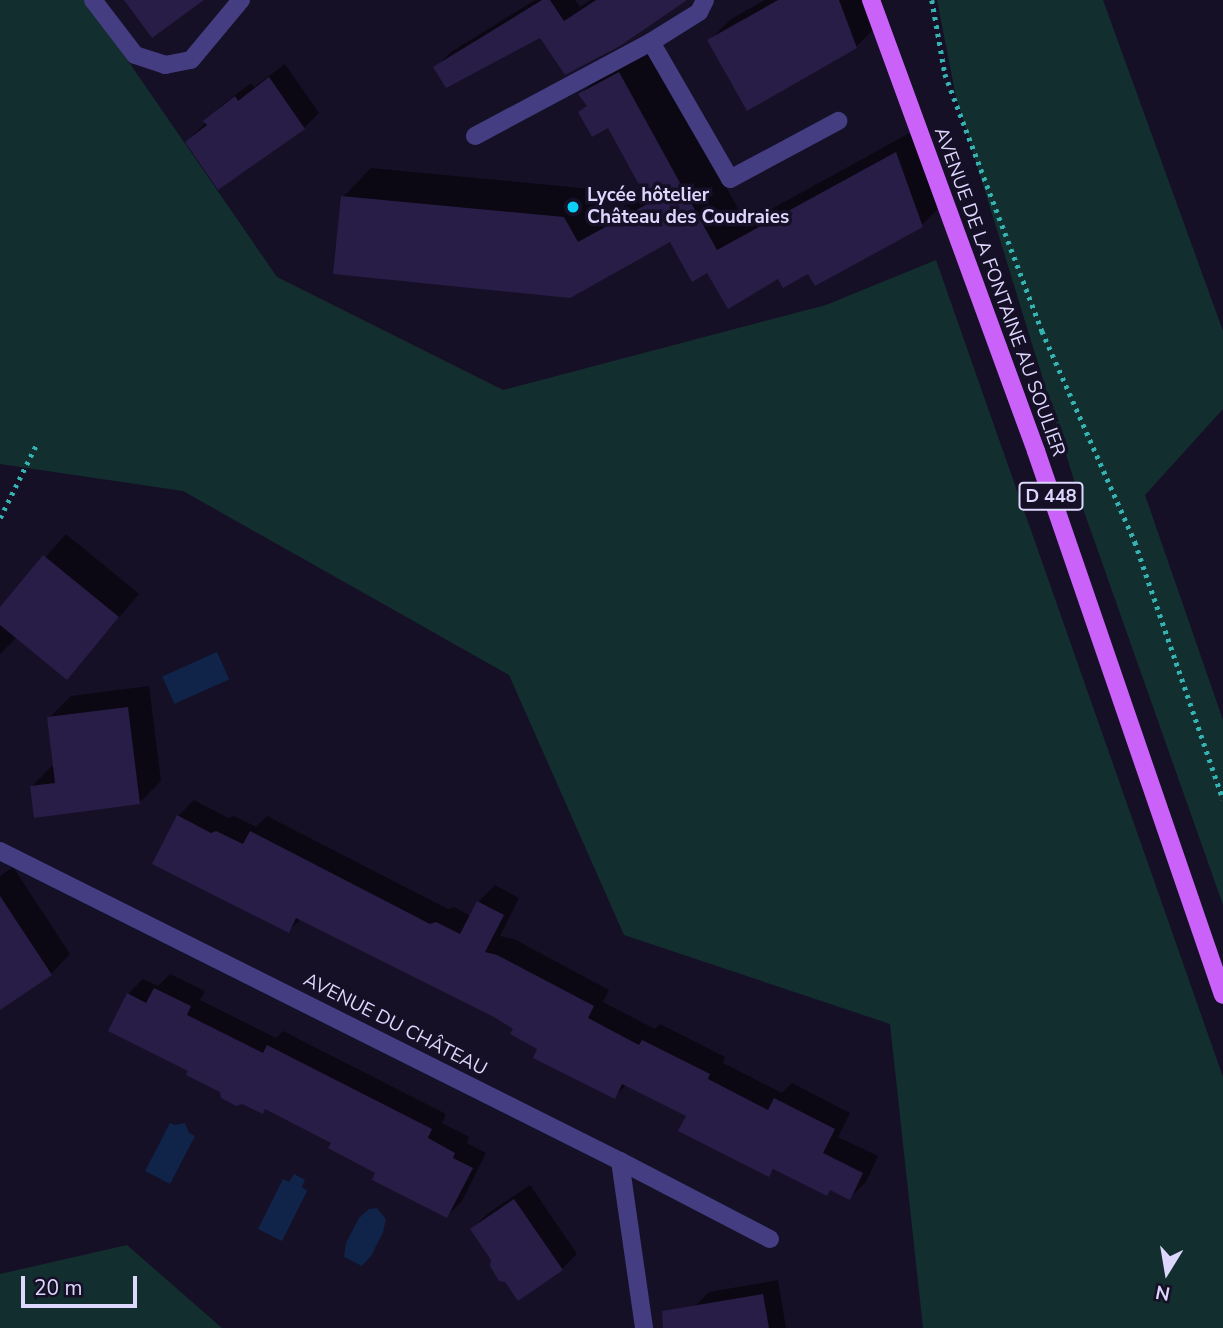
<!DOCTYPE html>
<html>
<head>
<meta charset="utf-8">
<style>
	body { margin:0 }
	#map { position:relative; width:1223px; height:1328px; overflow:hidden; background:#151026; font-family:"Nunito Sans",sans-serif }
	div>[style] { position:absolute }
	.green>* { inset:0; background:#132e2f }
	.water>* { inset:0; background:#102349; transform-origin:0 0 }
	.shadow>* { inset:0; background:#0007 }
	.building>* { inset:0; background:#281d46 }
	.path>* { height:4.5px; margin-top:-2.25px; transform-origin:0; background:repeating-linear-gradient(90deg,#35b3b3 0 3.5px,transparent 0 8.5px) }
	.service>* { height:18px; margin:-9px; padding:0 9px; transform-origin:9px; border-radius:9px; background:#443d82 }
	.minor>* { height:18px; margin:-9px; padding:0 9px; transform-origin:9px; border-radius:9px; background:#443d82 }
	.primary>* { height:18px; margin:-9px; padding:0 9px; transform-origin:9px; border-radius:9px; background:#ca62f9 }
	.dots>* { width:19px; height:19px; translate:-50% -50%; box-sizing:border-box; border:4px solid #151026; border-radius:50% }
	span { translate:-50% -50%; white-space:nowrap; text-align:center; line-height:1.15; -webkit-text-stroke:7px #151026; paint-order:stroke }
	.shield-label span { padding:2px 5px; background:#151026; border:2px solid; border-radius:5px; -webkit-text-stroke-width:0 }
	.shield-label { font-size:18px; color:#ddd6fd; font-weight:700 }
	.poi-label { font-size:19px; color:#ddd6fd; font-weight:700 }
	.left { translate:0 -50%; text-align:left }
	.street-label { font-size:19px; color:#ddd6fd }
	.north { position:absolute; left:1132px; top:1237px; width:70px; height:70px; -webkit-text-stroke:5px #151026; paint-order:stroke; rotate:191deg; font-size:19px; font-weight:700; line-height:28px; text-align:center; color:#ddd6fd }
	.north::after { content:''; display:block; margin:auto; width:24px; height:32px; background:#ddd6fd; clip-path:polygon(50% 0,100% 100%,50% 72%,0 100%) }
	.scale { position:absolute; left:21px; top:1276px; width:116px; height:32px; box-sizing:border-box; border:4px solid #ddd6fd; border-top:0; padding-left:9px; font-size:21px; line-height:24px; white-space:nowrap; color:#ddd6fd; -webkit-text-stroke:5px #151026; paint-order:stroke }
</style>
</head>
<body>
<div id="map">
	<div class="green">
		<i style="clip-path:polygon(0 0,86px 0,277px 277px,503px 390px,826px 305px,936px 260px,1223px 1077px,1223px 1328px,923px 1328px,890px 1024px,624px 935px,509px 675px,183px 491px,0 464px)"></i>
		<i style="clip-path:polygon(937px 0,1103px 0,1223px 331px,1223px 409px,1145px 495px,1223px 720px,1223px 905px,1081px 503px,956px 97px)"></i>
		<i style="clip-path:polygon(127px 1245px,222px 1328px,0 1328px,0 1274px)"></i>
	</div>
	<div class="water">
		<i style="left:217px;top:652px;width:30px;height:60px;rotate:66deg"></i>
		<i style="clip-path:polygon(170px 1123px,175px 1125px,185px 1123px,189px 1133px,195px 1136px,170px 1184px,145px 1171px)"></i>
		<i style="clip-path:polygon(294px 1174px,305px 1180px,302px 1187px,307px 1191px,282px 1241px,258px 1229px,283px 1179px,289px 1182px)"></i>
		<i style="clip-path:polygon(377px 1208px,386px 1219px,383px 1232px,371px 1256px,362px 1266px,344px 1257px,346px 1243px,359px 1218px,369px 1209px)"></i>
	</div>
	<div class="shadow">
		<i style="clip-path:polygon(535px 0,575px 0,580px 7px,591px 0,684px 0,541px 36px,436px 67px,451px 52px)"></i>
		<i style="clip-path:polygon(765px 0,869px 0,878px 25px,856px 47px,709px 41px,731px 19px)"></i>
		<i style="clip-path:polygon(648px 45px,746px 223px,924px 125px,950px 197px,922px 225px,809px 272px,708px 271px,671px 240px,569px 296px,343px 197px,371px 168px,592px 189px,606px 216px,646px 194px,609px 126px,581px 112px,588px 105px,581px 94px,609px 66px)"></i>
		<i style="clip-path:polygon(285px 64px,319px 113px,304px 128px,187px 142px,221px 106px,251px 83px,254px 87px)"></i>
		<i style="clip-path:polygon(66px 534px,139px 594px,67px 678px,17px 637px,0 654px,0 609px)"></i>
		<i style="clip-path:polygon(149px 686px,161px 781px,139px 803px,31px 787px,53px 765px,49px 718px,71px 696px)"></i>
		<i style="clip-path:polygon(194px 800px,228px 818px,234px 816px,256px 827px,267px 816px,448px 909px,454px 907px,471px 916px,478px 902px,495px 885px,519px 898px,500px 936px,514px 939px,609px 990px,603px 1002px,655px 1029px,660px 1024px,725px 1057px,723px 1063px,782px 1093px,792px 1083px,850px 1113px,838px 1137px,878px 1156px,866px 1182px,849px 1198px,831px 1189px,826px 1194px,775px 1169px,769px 1174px,688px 1115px,627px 1084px,615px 1096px,495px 1016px,301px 919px,288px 931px,178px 816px)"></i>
		<i style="clip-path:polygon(13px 867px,70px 954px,51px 974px,0 1007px,0 876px)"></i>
		<i style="clip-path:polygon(170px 974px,205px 991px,200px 1000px,276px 1038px,283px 1031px,446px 1114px,442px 1123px,469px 1137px,467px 1143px,486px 1153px,462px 1201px,447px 1216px,333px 1142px,267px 1108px,263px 1112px,221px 1091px,190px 1070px,128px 994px,143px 979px,158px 986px)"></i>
		<i style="clip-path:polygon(530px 1185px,577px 1254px,562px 1269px,493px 1260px,472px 1229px,487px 1214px)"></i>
		<i style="clip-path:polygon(778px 1280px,786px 1328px,698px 1328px,694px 1307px,709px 1292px)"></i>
	</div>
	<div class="building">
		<i style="clip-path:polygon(124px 0,204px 0,152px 38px)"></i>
		<i style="clip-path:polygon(542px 0,550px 0,564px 21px,596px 0,687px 0,620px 46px,565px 75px,540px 38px,446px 88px,433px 67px)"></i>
		<i style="clip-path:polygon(778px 0,839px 0,857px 48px,747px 111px,707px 40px)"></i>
		<i style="clip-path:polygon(619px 72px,717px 250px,896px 152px,923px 227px,815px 286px,808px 274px,783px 288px,778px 279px,728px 309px,707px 273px,692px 282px,670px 242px,570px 298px,333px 274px,341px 196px,564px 217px,578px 242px,649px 203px,608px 128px,592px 137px,578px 112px,587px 106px,578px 94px)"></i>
		<i style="clip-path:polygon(269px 77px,305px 129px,218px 190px,185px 142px,207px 125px,203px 121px,235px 96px,238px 101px)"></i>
		<i style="clip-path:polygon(43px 555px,119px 617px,67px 680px,0 625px,0 607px)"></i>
		<i style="clip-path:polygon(128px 707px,140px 804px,34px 818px,30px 786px,55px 783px,47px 717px)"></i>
		<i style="clip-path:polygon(177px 815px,211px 833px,216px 831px,243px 844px,250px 831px,430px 924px,436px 922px,460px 934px,477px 901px,504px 915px,485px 952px,497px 955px,594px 1006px,588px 1018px,639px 1045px,642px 1040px,710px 1074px,708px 1079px,768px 1110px,774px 1098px,835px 1129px,823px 1153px,863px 1173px,850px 1200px,830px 1190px,827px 1196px,773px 1169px,769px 1177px,678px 1131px,686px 1116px,622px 1084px,615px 1099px,533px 1058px,537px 1049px,510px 1034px,513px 1029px,494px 1017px,296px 918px,289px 933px,152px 864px)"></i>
		<i style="clip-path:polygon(0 896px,52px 975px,0 1010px)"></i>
		<i style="clip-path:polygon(154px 988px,191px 1006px,187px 1015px,263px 1053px,267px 1045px,432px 1129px,428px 1138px,455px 1153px,453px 1158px,473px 1168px,447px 1218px,372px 1180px,375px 1173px,328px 1148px,331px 1143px,265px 1109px,263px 1114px,242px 1104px,236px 1106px,221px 1098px,220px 1092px,186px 1075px,188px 1071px,108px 1031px,127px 993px,146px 1003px)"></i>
		<i style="clip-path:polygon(514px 1199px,563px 1270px,518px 1301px,505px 1282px,499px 1281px,490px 1266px,491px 1260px,470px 1229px)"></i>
		<i style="clip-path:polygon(763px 1294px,769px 1328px,663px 1328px,662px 1311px)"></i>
	</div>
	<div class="path">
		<i style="left:932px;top:0;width:75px;rotate:80deg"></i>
		<i style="left:945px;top:74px;width:275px;rotate:69.3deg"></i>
		<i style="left:1042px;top:331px;width:231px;rotate:66.2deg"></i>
		<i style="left:1135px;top:542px;width:272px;rotate:71.1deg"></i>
		<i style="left:0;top:518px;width:84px;rotate:-63.7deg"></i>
	</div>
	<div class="service">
		<i style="left:93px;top:0;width:69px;rotate:52.6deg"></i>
		<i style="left:135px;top:55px;width:32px;rotate:18deg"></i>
		<i style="left:165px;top:65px;width:26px;rotate:-11deg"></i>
		<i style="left:191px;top:60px;width:78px;rotate:-50.2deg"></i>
	</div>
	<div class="minor">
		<i style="left:651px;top:42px;width:158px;rotate:60deg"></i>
		<i style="left:730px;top:179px;width:123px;rotate:-28.2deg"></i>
		<i style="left:475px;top:136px;width:200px;rotate:-28.1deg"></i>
		<i style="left:651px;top:42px;width:57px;rotate:-32deg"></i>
		<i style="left:699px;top:12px;width:13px;rotate:-63deg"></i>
		<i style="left:0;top:851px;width:693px;rotate:26.57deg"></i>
		<i style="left:620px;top:1161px;width:169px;rotate:27.5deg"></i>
		<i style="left:620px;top:1161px;width:169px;rotate:81.8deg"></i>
	</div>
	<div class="primary">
		<i style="left:871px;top:0;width:480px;rotate:69.9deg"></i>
		<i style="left:1036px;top:451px;width:575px;rotate:71.03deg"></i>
	</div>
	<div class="dots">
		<i style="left:573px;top:207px;background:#0bcff5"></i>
	</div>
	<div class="shield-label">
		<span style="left:1051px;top:496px">D 448</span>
	</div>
	<div class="poi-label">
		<span class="left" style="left:587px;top:207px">Lycée hôtelier<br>Château des Coudraies</span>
	</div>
	<div class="street-label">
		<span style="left:999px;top:292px;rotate:70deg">AVENUE DE LA FONTAINE AU SOULIER</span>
		<span style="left:395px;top:1025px;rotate:27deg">AVENUE DU CHÂTEAU</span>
	</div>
	<div class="north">N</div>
	<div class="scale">20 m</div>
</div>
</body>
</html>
